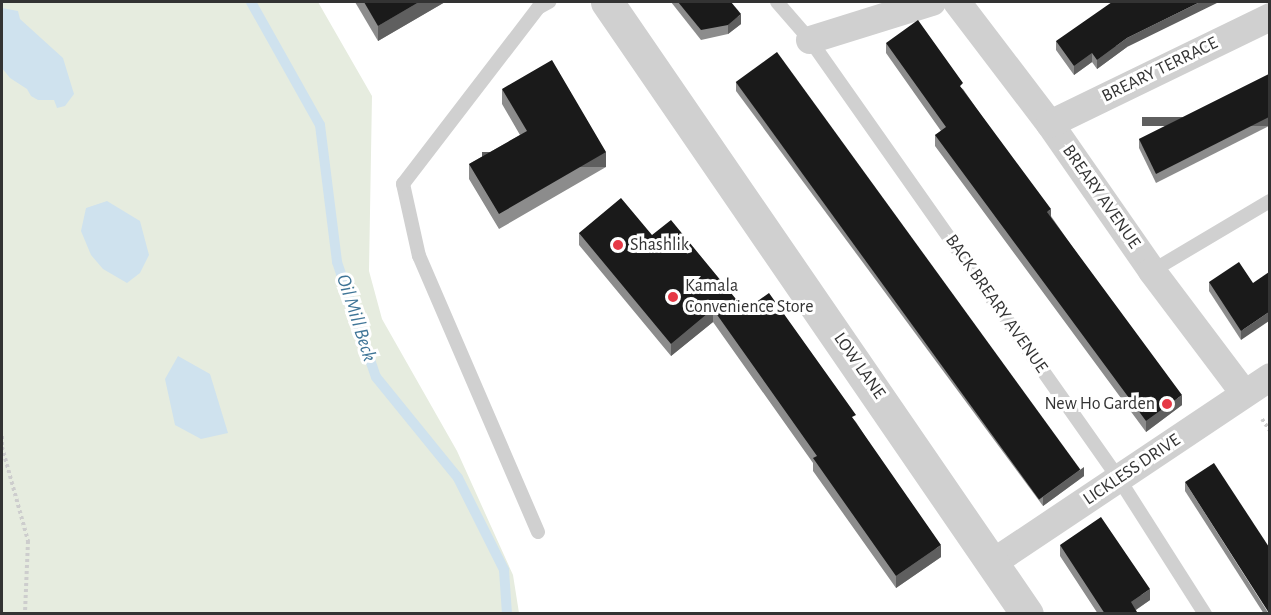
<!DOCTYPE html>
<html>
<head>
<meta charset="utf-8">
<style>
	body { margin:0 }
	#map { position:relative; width:1271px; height:615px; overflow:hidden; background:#fff; font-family:"Alegreya Sans",sans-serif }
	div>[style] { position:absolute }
	.green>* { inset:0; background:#e6ecdf }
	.water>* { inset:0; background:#cfe2ee }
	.stream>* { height:10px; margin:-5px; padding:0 5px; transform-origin:5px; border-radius:5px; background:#cfe2ee }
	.path>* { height:4px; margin-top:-2px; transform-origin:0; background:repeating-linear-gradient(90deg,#cdcdcd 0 3px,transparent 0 6px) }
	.service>* { height:14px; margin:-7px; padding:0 7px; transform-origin:7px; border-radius:7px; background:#d0d0d0 }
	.minor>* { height:28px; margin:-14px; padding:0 14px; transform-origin:14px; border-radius:14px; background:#d0d0d0 }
	.tertiary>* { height:33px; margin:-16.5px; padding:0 16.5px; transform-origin:16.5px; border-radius:16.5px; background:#d0d0d0 }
	.wall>* { inset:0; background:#8c8c8c }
	.shaded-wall>* { inset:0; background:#5f5f5f; transform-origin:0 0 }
	.building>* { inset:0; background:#1a1a1a; transform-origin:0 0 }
	.dots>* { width:16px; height:16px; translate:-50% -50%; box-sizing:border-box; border:3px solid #fff; border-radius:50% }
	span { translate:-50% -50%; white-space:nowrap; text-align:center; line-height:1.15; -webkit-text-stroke:6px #fff; paint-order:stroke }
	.street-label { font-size:18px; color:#333 }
	.poi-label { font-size:18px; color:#333 }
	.left { translate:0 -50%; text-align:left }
	.right { translate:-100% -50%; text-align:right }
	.water-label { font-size:20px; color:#3f7597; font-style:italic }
	.frame { position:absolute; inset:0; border:3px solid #333; pointer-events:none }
</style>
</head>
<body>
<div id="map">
	<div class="green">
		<i style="clip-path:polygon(2px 2px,318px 2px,372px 96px,369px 271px,382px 319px,457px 451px,513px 575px,519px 613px,2px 613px)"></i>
	</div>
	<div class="water">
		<i style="clip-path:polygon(2px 8px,18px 11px,20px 19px,63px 58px,74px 94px,65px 106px,57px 108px,54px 100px,38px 100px,31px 96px,27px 89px,10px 78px,2px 68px)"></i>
		<i style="clip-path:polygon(107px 201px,140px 221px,149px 255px,140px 273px,127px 283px,103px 269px,91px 255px,81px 231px,86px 208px)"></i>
		<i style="clip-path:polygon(178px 356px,210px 374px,228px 433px,201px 439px,175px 425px,165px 379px)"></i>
	</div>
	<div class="stream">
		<i style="left:251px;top:2px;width:141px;rotate:60.7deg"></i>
		<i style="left:320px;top:125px;width:138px;rotate:82.9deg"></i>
		<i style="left:337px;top:262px;width:121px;rotate:71.3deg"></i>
		<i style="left:376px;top:377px;width:130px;rotate:50.9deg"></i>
		<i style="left:458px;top:478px;width:103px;rotate:63.4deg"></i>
		<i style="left:504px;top:570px;width:44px;rotate:86.1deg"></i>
	</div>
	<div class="path">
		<i style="left:1262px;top:419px;width:14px;rotate:56deg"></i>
		<i style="left:2px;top:436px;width:11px;rotate:90deg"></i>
		<i style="left:2px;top:447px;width:98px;rotate:74.5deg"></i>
		<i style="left:28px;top:541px;width:73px;rotate:92.4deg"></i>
	</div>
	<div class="service">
		<i style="left:777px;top:2px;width:50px;rotate:49deg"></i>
		<i style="left:810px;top:40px;width:537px;rotate:54.86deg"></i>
		<i style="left:1119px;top:479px;width:160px;rotate:57.5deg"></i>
		<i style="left:1152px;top:271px;width:137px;rotate:-30.7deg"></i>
		<i style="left:538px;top:532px;width:301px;rotate:-113.3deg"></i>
		<i style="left:419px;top:256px;width:74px;rotate:-102.5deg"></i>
		<i style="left:403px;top:184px;width:222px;rotate:-52.5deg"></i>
		<i style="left:538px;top:8px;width:13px;rotate:-29deg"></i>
	</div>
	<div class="minor">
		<i style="left:957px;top:2px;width:153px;rotate:52.7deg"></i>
		<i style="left:1050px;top:124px;width:179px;rotate:55.2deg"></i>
		<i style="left:1152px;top:271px;width:153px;rotate:53deg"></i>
		<i style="left:810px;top:40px;width:128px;rotate:-17.3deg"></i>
		<i style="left:1050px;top:124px;width:245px;rotate:-25.9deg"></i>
		<i style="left:994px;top:562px;width:332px;rotate:-33.8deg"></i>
	</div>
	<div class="tertiary">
		<i style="left:607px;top:2px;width:742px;rotate:55.54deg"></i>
	</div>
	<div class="wall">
		<i style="clip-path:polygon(355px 2px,445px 2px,378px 41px)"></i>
		<i style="clip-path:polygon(671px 2px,731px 2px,741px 24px,728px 34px,701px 40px)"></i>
		<i style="clip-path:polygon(1056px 41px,1127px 47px,1097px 69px,1092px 62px,1074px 75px,1056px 50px)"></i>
		<i style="clip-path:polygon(886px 43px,963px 89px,1182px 405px,1146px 432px,935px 146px,935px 135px,941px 131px,886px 53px)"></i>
		<i style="clip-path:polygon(1269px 74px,1269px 126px,1156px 183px,1139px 148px,1139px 139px)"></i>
		<i style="clip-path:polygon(736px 82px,1084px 476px,1043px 506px,736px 91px)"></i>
		<i style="clip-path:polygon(502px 89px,606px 167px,499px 229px,469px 179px,469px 164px,520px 135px,502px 104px)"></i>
		<i style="clip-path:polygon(579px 233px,652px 235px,745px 310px,856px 422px,941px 557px,896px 588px,813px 471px,813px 463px,713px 322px,671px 356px,579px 245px)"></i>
		<i style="clip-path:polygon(1209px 282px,1253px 283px,1241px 340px,1209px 291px)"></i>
		<i style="clip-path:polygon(1185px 482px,1269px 614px,1264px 614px,1185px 491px)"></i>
		<i style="clip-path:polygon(1060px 545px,1150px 600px,1136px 610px,1138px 614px,1098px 614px,1060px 556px)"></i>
	</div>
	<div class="shaded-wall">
		<i style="clip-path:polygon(419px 2px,445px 2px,378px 41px,378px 26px)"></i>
		<i style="clip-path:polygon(1200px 2px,1219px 2px,1127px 47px,1097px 69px,1097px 60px,1127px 38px)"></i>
		<i style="clip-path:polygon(741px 14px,741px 24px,728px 34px,728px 25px)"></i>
		<i style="clip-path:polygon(1092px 53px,1092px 62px,1074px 75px,1074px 66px)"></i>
		<i style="left:1269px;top:117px;width:9px;height:127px;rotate:90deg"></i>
		<i style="left:606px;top:152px;width:15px;height:124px;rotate:90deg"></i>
		<i style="clip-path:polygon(1051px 209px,1051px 219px,1047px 212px)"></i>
		<i style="clip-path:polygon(713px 309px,713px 322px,671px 356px,671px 344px)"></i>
		<i style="clip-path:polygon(1269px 312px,1269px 321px,1241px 340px,1241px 331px)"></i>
		<i style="clip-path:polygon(1182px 395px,1182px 405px,1146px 432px,1146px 421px)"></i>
		<i style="clip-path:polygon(1084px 467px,1084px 476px,1043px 506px,1043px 497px)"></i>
		<i style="clip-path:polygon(941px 545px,941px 557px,896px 588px,896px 576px)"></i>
		<i style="clip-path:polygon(1150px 589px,1150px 600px,1131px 613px,1131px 602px)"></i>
	</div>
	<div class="building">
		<i style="clip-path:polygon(364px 2px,419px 2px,378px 26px)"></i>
		<i style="clip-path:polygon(678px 2px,731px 2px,741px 14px,728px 25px,701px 30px)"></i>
		<i style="clip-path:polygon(1112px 2px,1200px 2px,1127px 38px,1097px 60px,1092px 53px,1074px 66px,1056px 41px)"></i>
		<i style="clip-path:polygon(918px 20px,963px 83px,960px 86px,1051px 209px,1047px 212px,1182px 395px,1146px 421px,935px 135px,946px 127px,886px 43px)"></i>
		<i style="left:777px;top:52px;width:516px;height:51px;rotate:54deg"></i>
		<i style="clip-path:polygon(552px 60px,606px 152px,499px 214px,469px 164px,527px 131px,502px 89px)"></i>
		<i style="clip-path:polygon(1269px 74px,1269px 117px,1156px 174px,1139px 139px)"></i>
		<i style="clip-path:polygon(621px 198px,652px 235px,671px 220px,745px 310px,769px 293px,856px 415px,852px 417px,941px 545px,896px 576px,813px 458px,817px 456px,713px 309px,671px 344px,579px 233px)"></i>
		<i style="clip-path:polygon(1239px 262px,1253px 283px,1269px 272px,1269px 312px,1241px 331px,1209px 282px)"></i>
		<i style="clip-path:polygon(1214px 463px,1269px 547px,1269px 613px,1185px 482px)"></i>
		<i style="clip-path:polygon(1101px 517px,1150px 589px,1131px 602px,1138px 614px,1105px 614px,1060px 545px)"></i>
	</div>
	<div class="dots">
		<i style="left:618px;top:245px;background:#e63946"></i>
		<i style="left:673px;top:297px;background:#e63946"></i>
		<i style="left:1167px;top:404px;background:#e63946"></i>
	</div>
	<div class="street-label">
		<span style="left:1160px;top:70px;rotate:-26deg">BREARY TERRACE</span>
		<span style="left:1101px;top:197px;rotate:55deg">BREARY AVENUE</span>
		<span style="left:996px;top:304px;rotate:55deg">BACK BREARY AVENUE</span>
		<span style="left:859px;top:366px;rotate:55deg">LOW LANE</span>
		<span style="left:1132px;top:470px;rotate:-34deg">LICKLESS DRIVE</span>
	</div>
	<div class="poi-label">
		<span class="left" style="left:630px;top:245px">Shashlik</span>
		<span class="left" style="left:685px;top:297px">Kamala<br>Convenience Store</span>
		<span class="right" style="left:1155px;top:404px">New Ho Garden</span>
	</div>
	<div class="water-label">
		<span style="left:356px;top:318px;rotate:72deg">Oil Mill Beck</span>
	</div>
	<div class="frame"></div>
</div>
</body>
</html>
